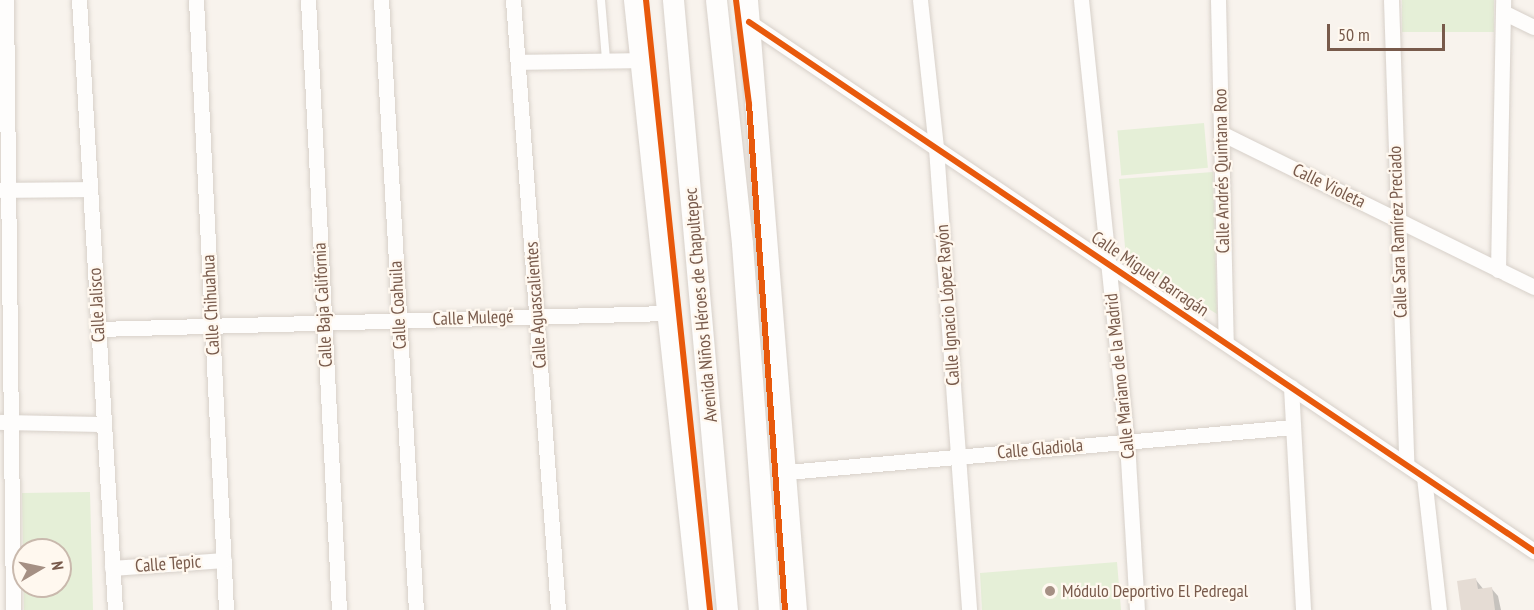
<!DOCTYPE html>
<html>
<head>
<meta charset="utf-8">
<style>
	body { margin:0 }
	#map { position:relative; width:1534px; height:610px; overflow:hidden; background:#f8f3ed; font-family:"PT Sans Narrow",sans-serif }
	div>[style] { position:absolute }
	.green>* { inset:0; background:#e5efd7; transform-origin:0 0 }
	.shadow>* { inset:0; background:#0003 }
	.building>* { inset:0; background:#e5dcd4 }
	.roads { filter:drop-shadow(0 0 2px #d7d0c9) drop-shadow(0 0 2px #d7d0c9) }
	.lane>* { height:8px; margin:-4px; padding:0 4px; transform-origin:4px; border-radius:4px; background:#fefdfc }
	.street>* { height:15px; margin:-7.5px; padding:0 7.5px; transform-origin:7.5px; border-radius:7.5px; background:#fefdfc }
	.secondary>* { height:21px; margin:-10.5px; padding:0 10.5px; transform-origin:10.5px; border-radius:10.5px; background:#fefdfc }
	.cycleway>* { height:6px; margin:-3px; padding:0 3px; transform-origin:3px; border-radius:3px; background:#e8590c }
	.dots>* { width:16px; height:16px; translate:-50% -50%; box-sizing:border-box; border:3px solid #fff8ef; border-radius:50% }
	span { translate:-50% -50%; white-space:nowrap; text-align:center; line-height:1.15; -webkit-text-stroke:4.5px #fff8ef; paint-order:stroke }
	.street-label { font-size:18px; color:#785a4b }
	.poi-label { font-size:18px; color:#785a4b }
	.left { translate:0 -50%; text-align:left }
	.north { position:absolute; left:12px; top:538px; width:60px; height:60px; box-sizing:border-box; background:#fff8ef; border:2px solid #c9b9ad; border-radius:50%; rotate:81deg; font-size:16px; font-weight:700; line-height:24px; text-align:center; color:#785a4b }
	.north::after { content:''; display:block; margin:auto; width:21px; height:27px; background:#a59084; clip-path:polygon(50% 0,100% 100%,50% 72%,0 100%) }
	.scale { position:absolute; left:1327px; top:24px; width:118px; height:27px; box-sizing:border-box; border:3px solid #785a4b; border-top:0; padding-left:8px; font-size:18px; line-height:21px; white-space:nowrap; color:#785a4b; -webkit-text-stroke:4px #fff8ef; paint-order:stroke }
</style>
</head>
<body>
<div id="map">
	<div class="green">
		<i style="left:1402px;top:0;width:92px;height:32px"></i>
		<i style="left:1204px;top:123px;width:45px;height:87px;rotate:85deg"></i>
		<i style="clip-path:polygon(1213px 172px,1217px 314px,1126px 258px,1119px 179px)"></i>
		<i style="clip-path:polygon(evenodd,90px 492px,93px 610px,24px 610px,22px 493px,90px 492px,24px 550px,60px 550px,60px 586px,24px 586px,24px 550px)"></i>
		<i style="clip-path:polygon(1117px 562px,1121px 610px,982px 610px,980px 573px)"></i>
	</div>
	<div class="shadow">
		<i style="clip-path:polygon(1476px 580px,1484px 590px,1491px 588px,1498px 596px,1501px 610px,1463px 610px)"></i>
	</div>
	<div class="building">
		<i style="clip-path:polygon(1476px 578px,1478px 589px,1492px 587px,1495px 610px,1461px 610px,1457px 581px)"></i>
	</div>
	<div class="roads">
		<div class="lane">
			<i style="left:601px;top:0;width:60px;rotate:85.2deg"></i>
		</div>
		<div class="street">
			<i style="left:6px;top:0;width:610px;rotate:89.34deg"></i>
			<i style="left:79px;top:0;width:611px;rotate:86.62deg"></i>
			<i style="left:196px;top:0;width:611px;rotate:87.18deg"></i>
			<i style="left:308px;top:0;width:611px;rotate:87.09deg"></i>
			<i style="left:381px;top:0;width:611px;rotate:86.72deg"></i>
			<i style="left:513px;top:0;width:612px;rotate:85.78deg"></i>
			<i style="left:920px;top:0;width:149px;rotate:83.8deg"></i>
			<i style="left:936px;top:148px;width:463px;rotate:85.9deg"></i>
			<i style="left:1081px;top:0;width:444px;rotate:84.1deg"></i>
			<i style="left:1127px;top:442px;width:168px;rotate:86.6deg"></i>
			<i style="left:1218px;top:0;width:343px;rotate:88.7deg"></i>
			<i style="left:1391px;top:0;width:464px;rotate:88.1deg"></i>
			<i style="left:1503px;top:12px;width:34px;rotate:26deg"></i>
			<i style="left:749px;top:22px;width:947px;rotate:33.98deg"></i>
			<i style="left:518px;top:62px;width:123px;rotate:-0.9deg"></i>
			<i style="left:1221px;top:133px;width:349px;rotate:26.2deg"></i>
			<i style="left:0;top:190px;width:90px;rotate:-0.6deg"></i>
			<i style="left:1498px;top:270px;width:270px;rotate:-88.9deg"></i>
			<i style="left:98px;top:329px;width:569px;rotate:-1.61deg"></i>
			<i style="left:1291px;top:387px;width:223px;rotate:86.9deg"></i>
			<i style="left:0;top:422px;width:104px;rotate:1.1deg"></i>
			<i style="left:787px;top:472px;width:508px;rotate:-5.08deg"></i>
			<i style="left:1424px;top:477px;width:134px;rotate:83.6deg"></i>
			<i style="left:112px;top:568px;width:112px;rotate:-4.1deg"></i>
		</div>
		<div class="secondary">
			<i style="left:634px;top:0;width:613px;rotate:83.92deg"></i>
			<i style="left:673px;top:0;width:612px;rotate:84.94deg"></i>
			<i style="left:716px;top:0;width:245px;rotate:83.9deg"></i>
			<i style="left:742px;top:244px;width:367px;rotate:85.8deg"></i>
			<i style="left:747px;top:0;width:612px;rotate:85.41deg"></i>
		</div>
	</div>
	<div class="cycleway">
		<i style="left:646px;top:0;width:613px;rotate:84.01deg"></i>
		<i style="left:736px;top:0;width:105px;rotate:82.9deg"></i>
		<i style="left:749px;top:104px;width:507px;rotate:85.93deg"></i>
		<i style="left:749px;top:22px;width:947px;rotate:33.98deg"></i>
	</div>
	<div class="dots">
		<i style="left:1050px;top:591px;background:#a59084"></i>
	</div>
	<div class="street-label">
		<span style="left:1222px;top:171px;rotate:-91deg">Calle Andrés Quintana Roo</span>
		<span style="left:1329px;top:186px;rotate:26deg">Calle Violeta</span>
		<span style="left:1398px;top:232px;rotate:-92deg">Calle Sara Ramírez Preciado</span>
		<span style="left:1150px;top:274px;rotate:34deg">Calle Miguel Barragán</span>
		<span style="left:97px;top:305px;rotate:-93deg">Calle Jalisco</span>
		<span style="left:211px;top:305px;rotate:-93deg">Calle Chihuahua</span>
		<span style="left:323px;top:305px;rotate:-93deg">Calle Baja California</span>
		<span style="left:398px;top:305px;rotate:-93deg">Calle Coahuila</span>
		<span style="left:536px;top:305px;rotate:-94deg">Calle Aguascalientes</span>
		<span style="left:701px;top:305px;rotate:-95deg">Avenida Niños Héroes de Chapultepec</span>
		<span style="left:948px;top:305px;rotate:-94deg">Calle Ignacio López Rayón</span>
		<span style="left:473px;top:318px;rotate:-2deg">Calle Mulegé</span>
		<span style="left:1120px;top:376px;rotate:-96deg">Calle Mariano de la Madrid</span>
		<span style="left:1040px;top:449px;rotate:-5deg">Calle Gladiola</span>
		<span style="left:168px;top:564px;rotate:-4deg">Calle Tepic</span>
	</div>
	<div class="poi-label">
		<span class="left" style="left:1062px;top:591px">Módulo Deportivo El Pedregal</span>
	</div>
	<div class="north">N</div>
	<div class="scale">50 m</div>
</div>
</body>
</html>
